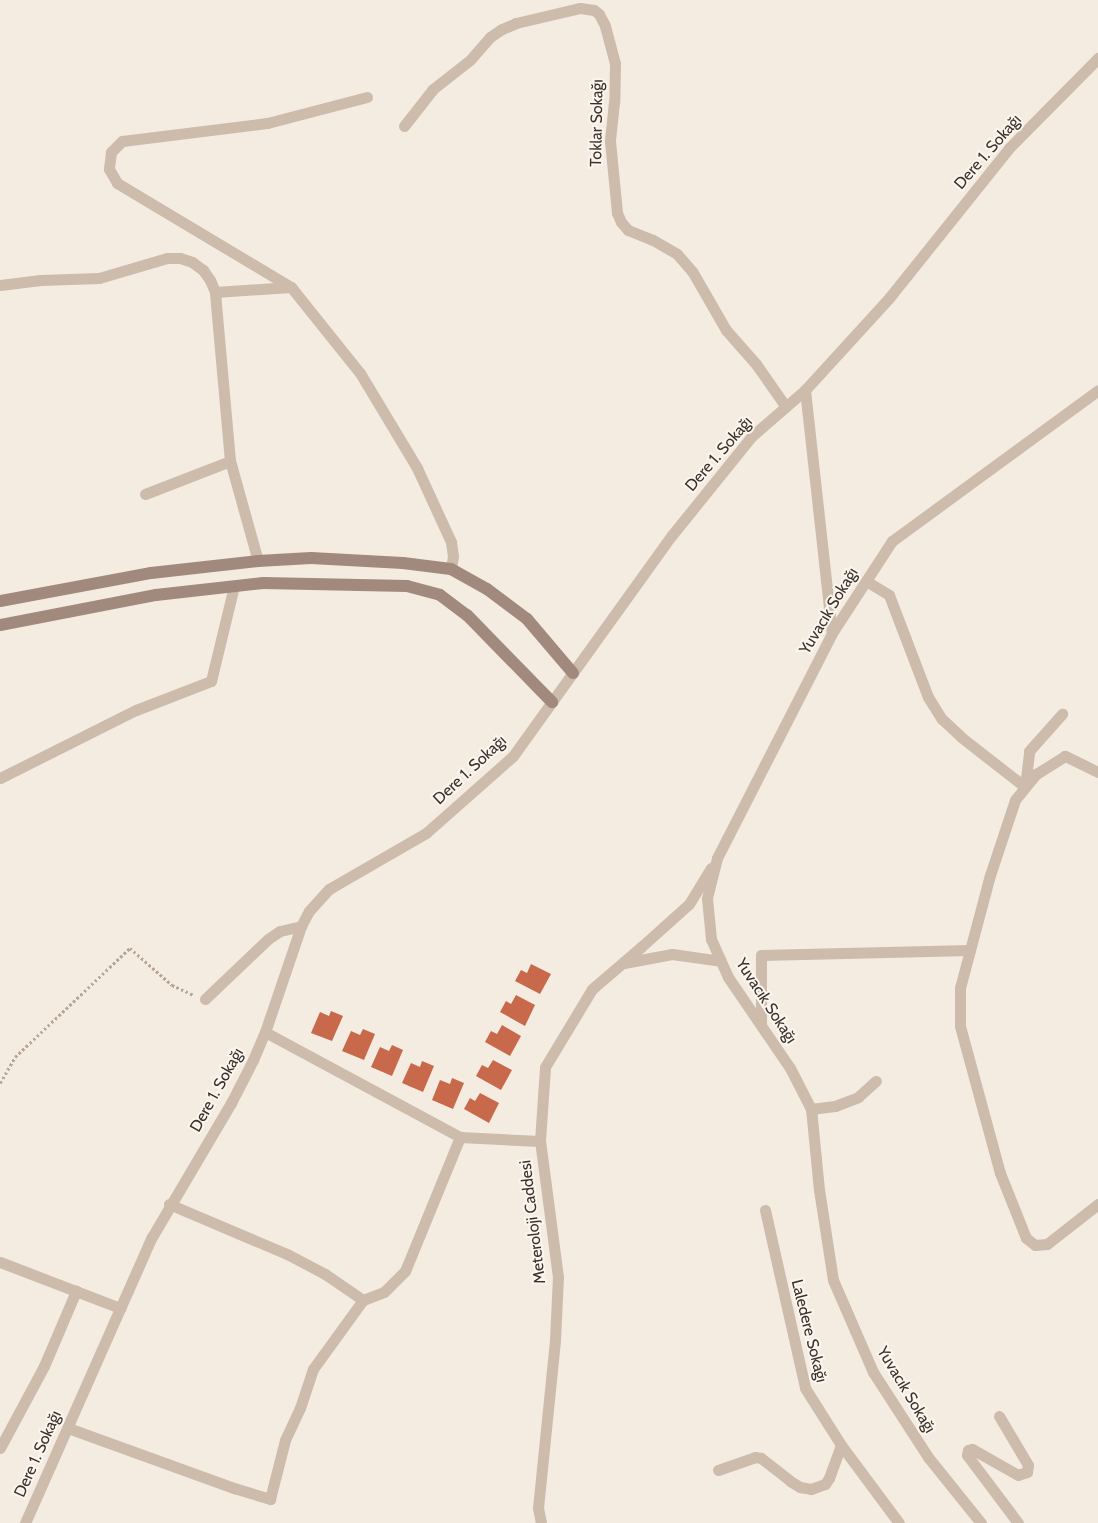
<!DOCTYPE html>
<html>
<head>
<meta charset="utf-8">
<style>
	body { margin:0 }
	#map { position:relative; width:1098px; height:1523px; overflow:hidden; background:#f4ebe1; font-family:Cabin,sans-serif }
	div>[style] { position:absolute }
	.building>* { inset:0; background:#c8694b }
	.path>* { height:2.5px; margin-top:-1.25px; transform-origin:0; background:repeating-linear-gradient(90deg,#b9a596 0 2.5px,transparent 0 5px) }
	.street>* { height:11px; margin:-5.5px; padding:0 5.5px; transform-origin:5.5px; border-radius:5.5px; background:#cdbbac }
	.secondary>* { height:12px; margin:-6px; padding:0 6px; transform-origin:6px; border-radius:6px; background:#a18a7d }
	span { translate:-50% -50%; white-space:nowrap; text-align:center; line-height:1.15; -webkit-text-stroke:4px #fbf5ee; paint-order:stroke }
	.street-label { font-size:16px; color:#3b302b }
</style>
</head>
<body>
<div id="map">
	<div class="building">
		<i style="clip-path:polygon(531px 964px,551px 974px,540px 994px,515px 981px,521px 970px,527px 973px)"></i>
		<i style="clip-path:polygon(516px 995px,535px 1005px,525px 1026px,500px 1012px,506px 1001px,511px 1004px)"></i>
		<i style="clip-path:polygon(331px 1011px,343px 1016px,332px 1041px,311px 1033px,320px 1012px,329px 1016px)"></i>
		<i style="clip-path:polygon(502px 1025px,521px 1036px,510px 1056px,485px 1042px,491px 1031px,497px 1034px)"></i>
		<i style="clip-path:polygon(363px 1029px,375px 1034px,364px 1060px,342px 1051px,351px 1031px,360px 1035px)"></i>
		<i style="clip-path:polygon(392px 1045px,403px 1050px,392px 1076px,371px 1067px,380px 1047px,389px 1051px)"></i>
		<i style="clip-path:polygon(493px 1060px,512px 1070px,501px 1090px,476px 1076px,482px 1065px,488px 1068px)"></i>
		<i style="clip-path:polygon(422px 1061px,434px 1066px,423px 1092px,402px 1083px,411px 1063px,420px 1067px)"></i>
		<i style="clip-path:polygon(452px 1078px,464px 1083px,453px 1109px,432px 1100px,440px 1080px,450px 1084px)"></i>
		<i style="clip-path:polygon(480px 1093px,499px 1103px,489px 1123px,464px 1109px,470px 1098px,475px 1101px)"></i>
	</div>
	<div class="path">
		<i style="left:0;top:1083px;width:30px;rotate:-60deg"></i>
		<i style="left:15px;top:1057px;width:158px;rotate:-43.5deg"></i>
		<i style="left:130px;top:948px;width:56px;rotate:41.4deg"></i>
		<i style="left:172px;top:985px;width:23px;rotate:25deg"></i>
	</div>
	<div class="street">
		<i style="left:367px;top:97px;width:103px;rotate:165.4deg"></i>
		<i style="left:267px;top:123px;width:146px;rotate:172.9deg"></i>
		<i style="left:122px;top:141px;width:16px;rotate:135deg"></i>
		<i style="left:111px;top:152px;width:17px;rotate:97deg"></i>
		<i style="left:109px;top:169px;width:16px;rotate:60deg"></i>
		<i style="left:117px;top:183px;width:203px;rotate:30.9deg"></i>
		<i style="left:291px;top:287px;width:110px;rotate:51.3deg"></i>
		<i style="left:360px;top:373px;width:111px;rotate:59deg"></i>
		<i style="left:417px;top:468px;width:81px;rotate:65.3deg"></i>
		<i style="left:451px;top:542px;width:14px;rotate:82deg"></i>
		<i style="left:453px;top:556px;width:13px;rotate:99deg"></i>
		<i style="left:404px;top:126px;width:47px;rotate:-51.9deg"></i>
		<i style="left:433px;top:89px;width:47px;rotate:-38.1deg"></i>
		<i style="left:470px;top:60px;width:30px;rotate:-49deg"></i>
		<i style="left:490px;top:37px;width:14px;rotate:-34deg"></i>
		<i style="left:502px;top:29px;width:15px;rotate:-23deg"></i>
		<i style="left:516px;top:23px;width:66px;rotate:-13.2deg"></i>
		<i style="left:580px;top:8px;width:14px;rotate:8deg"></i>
		<i style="left:594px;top:10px;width:6px;rotate:39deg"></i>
		<i style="left:599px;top:14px;width:13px;rotate:63deg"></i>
		<i style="left:605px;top:26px;width:38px;rotate:75deg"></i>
		<i style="left:615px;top:63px;width:39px;rotate:91deg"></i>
		<i style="left:614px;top:102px;width:39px;rotate:96deg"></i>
		<i style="left:610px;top:141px;width:72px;rotate:84.4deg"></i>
		<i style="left:617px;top:213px;width:10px;rotate:66deg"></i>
		<i style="left:621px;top:222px;width:11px;rotate:49deg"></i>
		<i style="left:628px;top:230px;width:27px;rotate:22deg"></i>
		<i style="left:653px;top:240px;width:28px;rotate:30deg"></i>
		<i style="left:677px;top:254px;width:23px;rotate:49deg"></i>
		<i style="left:692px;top:271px;width:68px;rotate:60deg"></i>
		<i style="left:726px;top:330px;width:45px;rotate:48.6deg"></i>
		<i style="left:756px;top:364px;width:52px;rotate:55.1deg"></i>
		<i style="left:0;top:285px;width:41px;rotate:-7deg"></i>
		<i style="left:41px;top:280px;width:58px;rotate:-2deg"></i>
		<i style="left:99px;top:278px;width:71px;rotate:-16.4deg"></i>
		<i style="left:167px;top:258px;width:13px"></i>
		<i style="left:180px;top:258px;width:13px;rotate:18deg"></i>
		<i style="left:192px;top:262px;width:14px;rotate:36deg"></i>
		<i style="left:203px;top:270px;width:12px;rotate:55deg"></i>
		<i style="left:210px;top:280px;width:13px;rotate:67deg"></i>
		<i style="left:805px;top:390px;width:244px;rotate:83.7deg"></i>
		<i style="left:145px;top:494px;width:91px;rotate:-21.2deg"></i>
		<i style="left:258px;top:561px;width:104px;rotate:-105.6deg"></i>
		<i style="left:230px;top:461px;width:170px;rotate:-95.1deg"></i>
		<i style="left:215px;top:292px;width:76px;rotate:-3.8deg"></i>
		<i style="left:866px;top:581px;width:27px;rotate:31deg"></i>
		<i style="left:889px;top:595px;width:109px;rotate:69.1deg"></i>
		<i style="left:928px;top:697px;width:26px;rotate:58deg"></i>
		<i style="left:942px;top:719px;width:26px;rotate:43deg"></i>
		<i style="left:961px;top:737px;width:81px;rotate:38deg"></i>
		<i style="left:1098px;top:772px;width:37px;rotate:-154deg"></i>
		<i style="left:1065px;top:756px;width:34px;rotate:148deg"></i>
		<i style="left:1036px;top:774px;width:33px;rotate:129deg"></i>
		<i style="left:1015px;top:800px;width:79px;rotate:108.4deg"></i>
		<i style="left:990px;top:875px;width:117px;rotate:104.9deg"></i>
		<i style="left:960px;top:988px;width:38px;rotate:90deg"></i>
		<i style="left:960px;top:1026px;width:152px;rotate:74.8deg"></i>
		<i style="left:1000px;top:1173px;width:70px;rotate:68.2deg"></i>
		<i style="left:1026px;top:1238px;width:11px;rotate:38deg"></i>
		<i style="left:1035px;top:1245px;width:12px;rotate:-5deg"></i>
		<i style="left:1047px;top:1244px;width:65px;rotate:-38.1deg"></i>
		<i style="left:0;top:778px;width:152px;rotate:-26.6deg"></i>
		<i style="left:136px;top:710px;width:80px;rotate:-21.1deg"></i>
		<i style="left:211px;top:681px;width:98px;rotate:-76.4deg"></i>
		<i style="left:1025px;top:786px;width:35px;rotate:-83deg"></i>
		<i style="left:1029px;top:751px;width:50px;rotate:-48.3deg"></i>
		<i style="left:624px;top:963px;width:49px;rotate:-10.6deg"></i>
		<i style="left:672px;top:954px;width:49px;rotate:8.1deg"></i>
		<i style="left:205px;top:999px;width:87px;rotate:-43.6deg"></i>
		<i style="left:268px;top:939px;width:14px;rotate:-34deg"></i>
		<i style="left:280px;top:931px;width:22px;rotate:-13deg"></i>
		<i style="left:761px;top:1023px;width:68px;rotate:-90deg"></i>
		<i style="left:761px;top:955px;width:209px;rotate:-1.4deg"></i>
		<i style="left:265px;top:1032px;width:221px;rotate:28.3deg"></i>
		<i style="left:460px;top:1137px;width:80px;rotate:2.9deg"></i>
		<i style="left:811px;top:1109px;width:24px;rotate:-7deg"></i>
		<i style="left:835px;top:1106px;width:25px;rotate:-21deg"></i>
		<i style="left:858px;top:1097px;width:24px;rotate:-42deg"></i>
		<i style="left:169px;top:1204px;width:130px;rotate:23deg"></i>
		<i style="left:289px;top:1255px;width:41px;rotate:27.8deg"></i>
		<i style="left:325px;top:1274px;width:46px;rotate:34.4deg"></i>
		<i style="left:765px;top:1210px;width:182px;rotate:77.3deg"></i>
		<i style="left:805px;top:1388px;width:67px;rotate:57.7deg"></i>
		<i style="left:841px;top:1445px;width:97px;rotate:53.4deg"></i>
		<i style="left:0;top:1262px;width:129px;rotate:21deg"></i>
		<i style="left:999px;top:1416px;width:57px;rotate:59.4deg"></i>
		<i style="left:1028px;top:1465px;width:7px;rotate:98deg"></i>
		<i style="left:1027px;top:1472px;width:9px;rotate:162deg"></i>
		<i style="left:1018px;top:1475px;width:53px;rotate:-150.5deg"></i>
		<i style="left:972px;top:1449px;width:4px;rotate:166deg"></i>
		<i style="left:968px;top:1450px;width:5px;rotate:101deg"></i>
		<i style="left:967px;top:1455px;width:85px;rotate:53.1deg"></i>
		<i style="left:68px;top:1428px;width:177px;rotate:19.9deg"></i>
		<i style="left:234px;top:1488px;width:38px;rotate:17deg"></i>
		<i style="left:270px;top:1499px;width:61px;rotate:-75.7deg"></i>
		<i style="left:285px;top:1440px;width:35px;rotate:-65deg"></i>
		<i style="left:300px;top:1408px;width:41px;rotate:-71.6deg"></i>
		<i style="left:313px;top:1369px;width:85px;rotate:-54.1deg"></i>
		<i style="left:363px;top:1300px;width:22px;rotate:-21deg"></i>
		<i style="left:384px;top:1292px;width:30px;rotate:-45deg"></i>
		<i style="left:405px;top:1271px;width:145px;rotate:-67.7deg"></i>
		<i style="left:0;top:1448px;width:93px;rotate:-61.8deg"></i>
		<i style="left:44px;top:1366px;width:82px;rotate:-66.9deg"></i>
		<i style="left:718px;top:1470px;width:39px;rotate:-19deg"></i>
		<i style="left:755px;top:1457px;width:6px;rotate:9deg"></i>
		<i style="left:761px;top:1458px;width:37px;rotate:38deg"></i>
		<i style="left:790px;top:1481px;width:12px;rotate:31deg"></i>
		<i style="left:800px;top:1487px;width:11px;rotate:10deg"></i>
		<i style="left:811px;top:1489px;width:15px;rotate:-20deg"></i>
		<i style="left:825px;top:1484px;width:7px;rotate:-56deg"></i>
		<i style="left:829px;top:1478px;width:35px;rotate:-70deg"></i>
		<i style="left:25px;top:1523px;width:313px;rotate:-66.1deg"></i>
		<i style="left:152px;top:1237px;width:156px;rotate:-59.5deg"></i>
		<i style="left:231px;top:1103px;width:48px;rotate:-62.9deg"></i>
		<i style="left:253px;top:1060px;width:30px;rotate:-67deg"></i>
		<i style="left:265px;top:1032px;width:112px;rotate:-71.2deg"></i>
		<i style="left:301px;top:926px;width:17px;rotate:-62deg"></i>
		<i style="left:309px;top:911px;width:30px;rotate:-48deg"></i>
		<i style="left:329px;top:889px;width:112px;rotate:-30deg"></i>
		<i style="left:426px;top:833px;width:116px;rotate:-41.5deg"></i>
		<i style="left:513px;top:756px;width:272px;rotate:-54.3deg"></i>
		<i style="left:672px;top:535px;width:127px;rotate:-51.1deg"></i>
		<i style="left:752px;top:436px;width:70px;rotate:-41deg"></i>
		<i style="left:805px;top:390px;width:125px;rotate:-47.6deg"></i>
		<i style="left:889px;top:298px;width:192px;rotate:-51.3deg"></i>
		<i style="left:1009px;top:148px;width:127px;rotate:-45.3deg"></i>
		<i style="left:541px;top:1523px;width:15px;rotate:-101deg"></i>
		<i style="left:538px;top:1508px;width:169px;rotate:-84.2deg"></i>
		<i style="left:555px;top:1340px;width:63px;rotate:-87.3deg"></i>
		<i style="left:558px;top:1277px;width:137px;rotate:-97.5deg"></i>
		<i style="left:540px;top:1141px;width:74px;rotate:-86.1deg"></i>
		<i style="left:545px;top:1067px;width:91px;rotate:-58.9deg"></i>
		<i style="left:592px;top:989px;width:65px;rotate:-40.6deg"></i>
		<i style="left:641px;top:947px;width:64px;rotate:-41.9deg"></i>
		<i style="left:689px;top:904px;width:42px;rotate:-58.6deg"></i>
		<i style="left:981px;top:1523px;width:85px;rotate:-128.8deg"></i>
		<i style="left:928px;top:1457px;width:101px;rotate:-122.9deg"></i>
		<i style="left:873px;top:1372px;width:100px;rotate:-113.5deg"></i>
		<i style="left:833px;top:1280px;width:91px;rotate:-98.8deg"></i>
		<i style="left:819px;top:1190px;width:81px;rotate:-95.6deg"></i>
		<i style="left:811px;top:1109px;width:46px;rotate:-117.1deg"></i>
		<i style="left:790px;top:1068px;width:110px;rotate:-124.3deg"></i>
		<i style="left:728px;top:977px;width:42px;rotate:-114.1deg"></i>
		<i style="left:711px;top:939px;width:41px;rotate:-95.6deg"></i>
		<i style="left:707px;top:898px;width:41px;rotate:-76deg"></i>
		<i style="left:717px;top:858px;width:253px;rotate:-62.9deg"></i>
		<i style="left:832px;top:633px;width:110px;rotate:-56.9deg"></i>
		<i style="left:892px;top:541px;width:255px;rotate:-36.2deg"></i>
	</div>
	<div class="secondary">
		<i style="left:0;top:601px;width:154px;rotate:-10.5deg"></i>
		<i style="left:151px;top:573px;width:108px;rotate:-6.4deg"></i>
		<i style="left:258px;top:561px;width:53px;rotate:-3.2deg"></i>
		<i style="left:311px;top:558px;width:92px;rotate:3.1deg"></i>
		<i style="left:403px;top:563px;width:48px;rotate:7.1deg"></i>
		<i style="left:451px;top:569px;width:41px;rotate:29.1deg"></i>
		<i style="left:487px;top:589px;width:50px;rotate:36.9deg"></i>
		<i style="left:527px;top:619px;width:71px;rotate:49.6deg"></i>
		<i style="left:0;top:625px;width:159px;rotate:-10.9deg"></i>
		<i style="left:156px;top:595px;width:108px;rotate:-6.4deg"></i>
		<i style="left:263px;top:583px;width:144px;rotate:1.2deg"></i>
		<i style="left:407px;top:586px;width:34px;rotate:15deg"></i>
		<i style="left:440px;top:595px;width:34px;rotate:37deg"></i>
		<i style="left:467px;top:615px;width:122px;rotate:45.7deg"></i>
	</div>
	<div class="street-label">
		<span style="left:597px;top:123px;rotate:-89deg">Toklar Sokağı</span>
		<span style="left:988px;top:152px;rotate:-49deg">Dere 1. Sokağı</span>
		<span style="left:719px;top:454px;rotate:-49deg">Dere 1. Sokağı</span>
		<span style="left:829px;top:611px;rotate:-59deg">Yuvacık Sokağı</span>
		<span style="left:470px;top:770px;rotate:-43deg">Dere 1. Sokağı</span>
		<span style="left:766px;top:1001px;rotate:57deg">Yuvacık Sokağı</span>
		<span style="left:217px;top:1090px;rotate:-61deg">Dere 1. Sokağı</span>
		<span style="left:533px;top:1222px;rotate:-97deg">Meteroloji Caddesi</span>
		<span style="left:809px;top:1331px;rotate:76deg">Laledere Sokağı</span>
		<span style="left:906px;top:1390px;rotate:59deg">Yuvacık Sokağı</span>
		<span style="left:38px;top:1454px;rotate:-66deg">Dere 1. Sokağı</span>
	</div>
</div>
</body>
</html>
